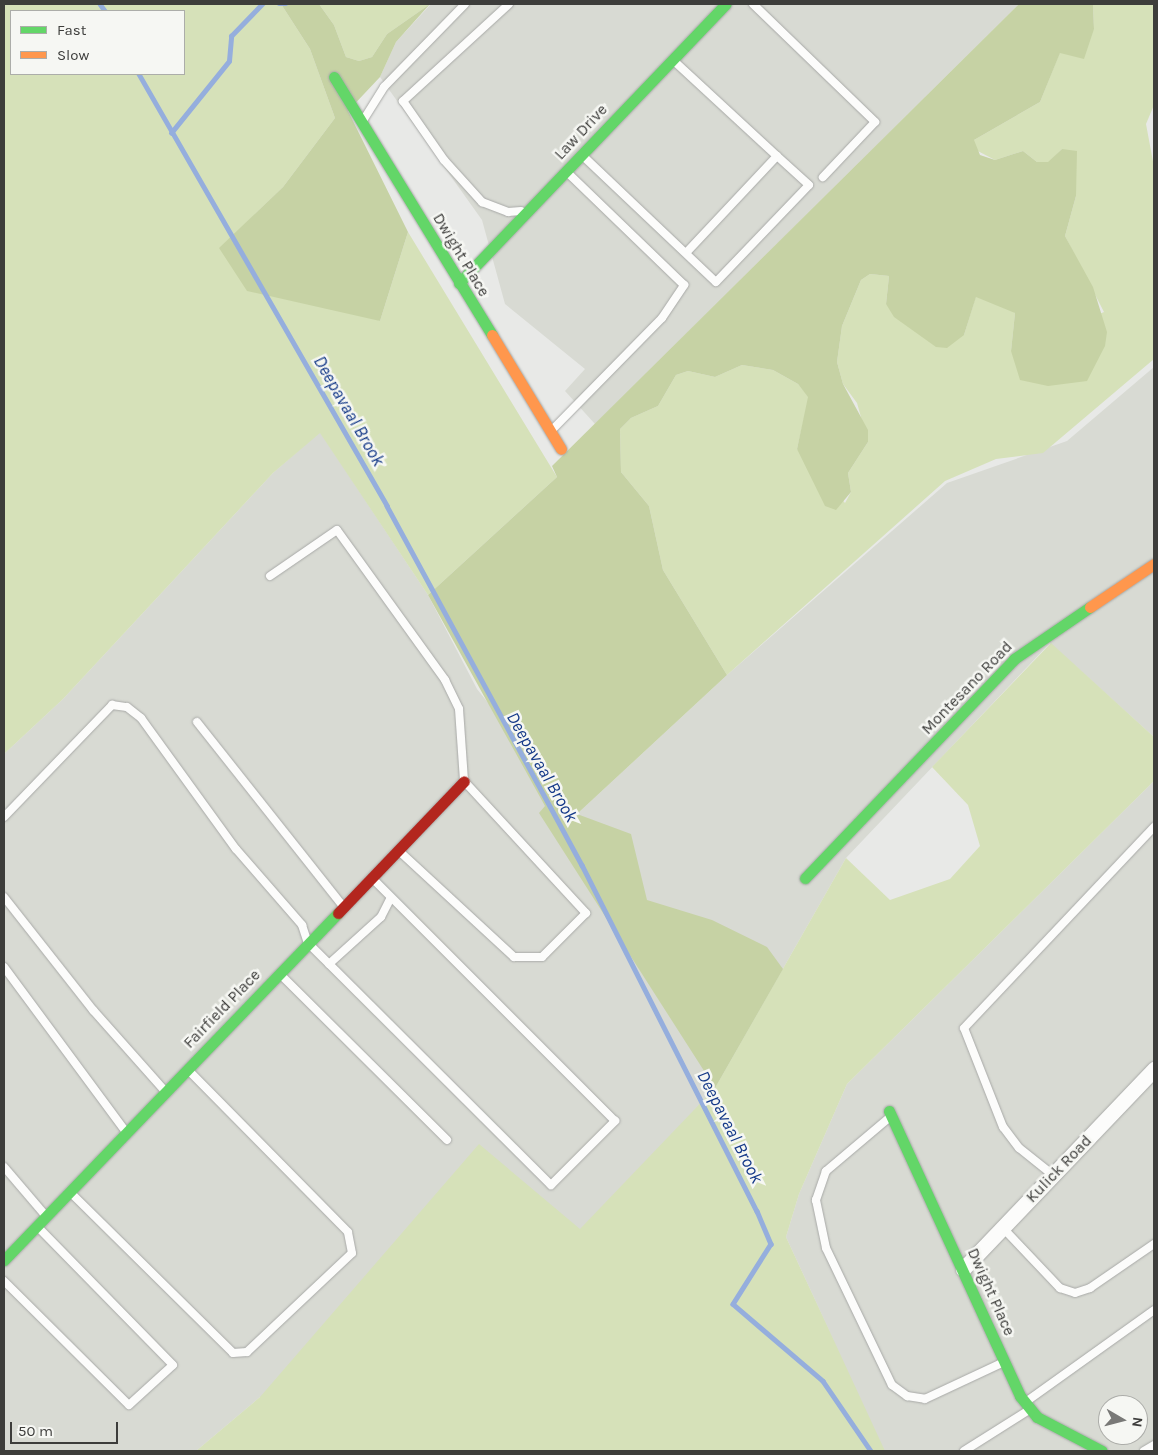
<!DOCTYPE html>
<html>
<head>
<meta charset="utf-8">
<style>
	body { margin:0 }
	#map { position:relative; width:1158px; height:1455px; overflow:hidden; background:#e8e9e7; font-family:Karla,sans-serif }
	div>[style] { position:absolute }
	.built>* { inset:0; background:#d8dad3 }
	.green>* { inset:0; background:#d6e1b9 }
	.forest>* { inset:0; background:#c6d2a4 }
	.stream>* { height:4.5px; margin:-2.25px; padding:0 2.25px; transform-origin:2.25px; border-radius:2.25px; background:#95aedd }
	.roads { filter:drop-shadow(0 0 1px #a8a9a7) drop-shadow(0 0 1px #a8a9a7) }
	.lane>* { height:8px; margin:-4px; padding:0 4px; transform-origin:4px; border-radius:4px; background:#fcfcfb }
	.street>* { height:15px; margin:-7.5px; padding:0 7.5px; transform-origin:7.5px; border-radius:7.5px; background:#fcfcfb }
	.fast>* { height:11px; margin:-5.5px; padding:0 5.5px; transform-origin:5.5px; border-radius:5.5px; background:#63d668 }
	.slow>* { height:11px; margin:-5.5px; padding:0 5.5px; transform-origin:5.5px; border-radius:5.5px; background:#ff974d }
	.jam>* { height:11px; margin:-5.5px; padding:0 5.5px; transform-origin:5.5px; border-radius:5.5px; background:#b3261e }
	span { translate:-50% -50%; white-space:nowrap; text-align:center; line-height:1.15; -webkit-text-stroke:5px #f6f7f3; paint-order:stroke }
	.street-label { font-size:16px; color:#3d3d3b }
	.water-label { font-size:18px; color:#143988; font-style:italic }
	.frame { position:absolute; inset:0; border:5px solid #3d3d3b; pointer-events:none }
	.legend { position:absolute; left:10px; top:10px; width:175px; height:65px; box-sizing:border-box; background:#f6f7f3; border:1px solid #acada9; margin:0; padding:6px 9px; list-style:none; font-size:15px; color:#3d3d3b }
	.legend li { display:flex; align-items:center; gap:10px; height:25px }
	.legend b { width:25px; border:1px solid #acada9 }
	.north { position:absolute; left:1098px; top:1395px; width:50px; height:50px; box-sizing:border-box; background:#f6f7f3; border:1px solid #acada9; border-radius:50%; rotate:98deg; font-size:14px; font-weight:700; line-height:20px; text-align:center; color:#3d3d3b }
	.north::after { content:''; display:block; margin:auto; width:18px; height:22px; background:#797977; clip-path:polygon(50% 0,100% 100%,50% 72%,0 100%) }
	.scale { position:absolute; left:10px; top:1422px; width:108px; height:22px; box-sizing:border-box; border:2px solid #3d3d3b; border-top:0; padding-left:6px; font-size:15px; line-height:18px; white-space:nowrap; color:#3d3d3b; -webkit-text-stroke:4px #f6f7f3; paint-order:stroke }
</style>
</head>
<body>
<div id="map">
	<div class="built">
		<i style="clip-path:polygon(431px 4px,1019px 4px,595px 424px,565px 391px,585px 369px,505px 304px,482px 220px,380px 77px,396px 42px)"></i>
		<i style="clip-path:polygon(evenodd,1154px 367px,1154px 737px,1050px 643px,846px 858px,715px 1088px,835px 1343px,786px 1237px,799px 1194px,847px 1084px,1154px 781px,1154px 1451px,371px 1451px,260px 1397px,196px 1451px,4px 1451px,4px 754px,63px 699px,273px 473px,320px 432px,428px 595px,477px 689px,577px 814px,727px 675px,947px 483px,1067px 441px,1154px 367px,1108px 1405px,1138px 1405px,1138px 1435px,1108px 1435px,1108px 1405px)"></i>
	</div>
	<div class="green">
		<i style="clip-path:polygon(evenodd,4px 4px,281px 4px,310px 49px,335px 118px,283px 187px,220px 248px,380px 321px,408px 232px,557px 477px,428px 595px,320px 433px,273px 473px,63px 699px,4px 754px,4px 4px,11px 11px,184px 11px,184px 74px,11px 74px,11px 11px)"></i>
		<i style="clip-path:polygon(319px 4px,430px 4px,387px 34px,372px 57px,359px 61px,346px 57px,334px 25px)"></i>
		<i style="clip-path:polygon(1093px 4px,1154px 4px,1154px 105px,1146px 124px,1154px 167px,1154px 359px,1043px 453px,996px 459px,945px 481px,727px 675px,663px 570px,649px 506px,621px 472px,620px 429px,631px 418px,658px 406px,676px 375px,688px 371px,715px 377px,742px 365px,773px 370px,798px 384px,809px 397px,797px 449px,845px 503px,851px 492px,848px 473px,868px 442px,857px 403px,843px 384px,837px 362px,842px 326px,861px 280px,870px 274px,889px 276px,886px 304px,964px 335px,976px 296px,1011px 308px,1015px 313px,1011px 351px,1104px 312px,1065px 236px,1076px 196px,1062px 149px,1049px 162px,1037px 162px,1023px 151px,995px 160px,974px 149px,974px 140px,1040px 102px,1060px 52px,1094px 29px)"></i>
		<i style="clip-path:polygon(1051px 643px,1154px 737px,1154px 781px,847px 1084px,799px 1194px,786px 1237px,885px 1451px,196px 1451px,260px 1397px,479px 1144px,580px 1229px,715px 1088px,846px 858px,890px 900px,950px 879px,980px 846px,968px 805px,932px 767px)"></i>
	</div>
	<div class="forest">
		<i style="clip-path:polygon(281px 4px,319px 4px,334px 25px,346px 57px,359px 61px,372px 57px,387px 34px,430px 4px,396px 42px,380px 77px,348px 111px,408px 232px,380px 321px,247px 291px,219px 248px,283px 187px,335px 118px,310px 49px)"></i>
		<i style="clip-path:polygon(1019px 4px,1093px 4px,1094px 29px,1084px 59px,1060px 53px,1040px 102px,974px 140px,980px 155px,995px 160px,1023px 151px,1037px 162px,1048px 162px,1062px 149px,1077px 151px,1076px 196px,1065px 236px,1093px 287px,1107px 332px,1105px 346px,1087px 381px,1048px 386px,1020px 380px,1011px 351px,1015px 313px,976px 297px,964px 335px,947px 348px,936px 347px,894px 317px,886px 304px,889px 276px,870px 274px,861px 280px,842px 326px,837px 362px,843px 384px,868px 430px,868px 442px,848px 473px,851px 492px,836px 510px,825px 506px,797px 449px,808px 397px,798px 384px,773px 370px,742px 365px,715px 377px,688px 371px,676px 375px,658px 406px,631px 418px,620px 429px,621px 472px,649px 506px,663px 570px,727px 675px,577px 814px,631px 834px,647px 900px,712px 920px,767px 947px,783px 969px,715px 1088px,539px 813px,545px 806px,428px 595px,557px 477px,552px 466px)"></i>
	</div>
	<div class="stream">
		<i style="left:100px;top:4px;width:9px;rotate:54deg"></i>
		<i style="left:279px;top:4px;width:7px"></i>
		<i style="left:139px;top:74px;width:498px;rotate:60.1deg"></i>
		<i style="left:387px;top:506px;width:409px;rotate:61.5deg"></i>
		<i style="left:582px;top:865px;width:388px;rotate:63.2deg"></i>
		<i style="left:757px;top:1211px;width:36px;rotate:67deg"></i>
		<i style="left:771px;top:1244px;width:71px;rotate:122.3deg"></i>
		<i style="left:733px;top:1304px;width:118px;rotate:40.5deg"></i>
		<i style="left:823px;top:1381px;width:85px;rotate:55.6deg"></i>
		<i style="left:171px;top:133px;width:92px;rotate:-51.1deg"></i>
		<i style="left:229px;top:61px;width:25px;rotate:-85deg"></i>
		<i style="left:231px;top:36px;width:45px;rotate:-45.9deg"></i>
	</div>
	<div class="roads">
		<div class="lane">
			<i style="left:509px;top:4px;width:144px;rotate:137.5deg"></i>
			<i style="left:403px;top:101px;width:72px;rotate:55.2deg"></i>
			<i style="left:444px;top:160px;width:57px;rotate:47.9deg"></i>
			<i style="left:482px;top:202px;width:28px;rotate:21deg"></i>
			<i style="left:508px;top:212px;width:13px;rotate:-4deg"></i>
			<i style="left:753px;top:4px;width:170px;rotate:44deg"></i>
			<i style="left:875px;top:122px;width:76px;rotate:133.4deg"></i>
			<i style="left:674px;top:61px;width:140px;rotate:42.7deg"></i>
			<i style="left:364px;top:119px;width:38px;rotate:-58deg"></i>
			<i style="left:384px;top:87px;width:116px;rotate:-45.7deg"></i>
			<i style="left:583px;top:156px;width:183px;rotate:43.5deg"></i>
			<i style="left:716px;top:282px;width:134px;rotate:-46.2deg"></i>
			<i style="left:809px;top:185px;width:43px;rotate:-137.8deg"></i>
			<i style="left:777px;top:156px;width:132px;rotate:133.2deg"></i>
			<i style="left:551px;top:431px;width:158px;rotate:-45.5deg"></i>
			<i style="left:662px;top:318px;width:40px;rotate:-56deg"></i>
			<i style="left:684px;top:285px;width:163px;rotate:-136deg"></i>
			<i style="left:270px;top:576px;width:81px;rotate:-34.5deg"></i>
			<i style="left:337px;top:530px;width:185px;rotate:54.2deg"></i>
			<i style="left:445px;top:680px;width:32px;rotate:64deg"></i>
			<i style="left:459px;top:709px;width:72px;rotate:86deg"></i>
			<i style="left:464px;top:781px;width:180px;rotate:47.3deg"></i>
			<i style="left:586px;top:913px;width:62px;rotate:135deg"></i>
			<i style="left:542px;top:957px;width:28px;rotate:180deg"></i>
			<i style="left:514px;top:957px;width:156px;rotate:-137.3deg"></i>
			<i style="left:197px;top:722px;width:233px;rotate:51.6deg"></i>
			<i style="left:4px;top:817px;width:156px;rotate:-46deg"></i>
			<i style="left:112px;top:705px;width:15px;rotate:8deg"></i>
			<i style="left:127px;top:707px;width:18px;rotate:38deg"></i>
			<i style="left:141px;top:718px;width:162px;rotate:54.1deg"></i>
			<i style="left:236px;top:849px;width:101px;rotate:49deg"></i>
			<i style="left:302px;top:925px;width:19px;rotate:72deg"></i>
			<i style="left:308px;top:943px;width:343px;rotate:44.9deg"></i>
			<i style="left:551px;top:1185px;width:91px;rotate:-45deg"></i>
			<i style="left:615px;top:1121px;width:342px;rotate:-135deg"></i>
			<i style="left:4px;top:897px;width:144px;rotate:51.8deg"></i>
			<i style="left:93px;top:1010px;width:108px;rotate:48.4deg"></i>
			<i style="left:329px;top:964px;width:70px;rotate:-42.1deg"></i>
			<i style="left:381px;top:917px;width:20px;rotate:-63deg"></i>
			<i style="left:4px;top:967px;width:205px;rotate:53.5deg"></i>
			<i style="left:281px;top:975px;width:234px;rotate:44.8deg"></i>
			<i style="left:890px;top:1117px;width:84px;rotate:139.8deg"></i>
			<i style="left:826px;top:1171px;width:31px;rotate:109deg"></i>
			<i style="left:816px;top:1200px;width:49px;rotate:78.2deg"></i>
			<i style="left:826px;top:1248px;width:152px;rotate:64.3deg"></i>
			<i style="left:892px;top:1385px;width:19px;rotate:36deg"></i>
			<i style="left:907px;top:1396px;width:18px;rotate:9deg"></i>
			<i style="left:925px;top:1399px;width:87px;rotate:-25.1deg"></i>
			<i style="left:4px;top:1167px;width:63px;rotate:49.5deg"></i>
			<i style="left:1053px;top:1175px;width:43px;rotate:-141.5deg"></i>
			<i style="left:1019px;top:1148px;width:26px;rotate:-127deg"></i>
			<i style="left:1003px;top:1127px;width:106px;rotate:-111.5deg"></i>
			<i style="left:964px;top:1028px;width:277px;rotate:-46.6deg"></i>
			<i style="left:70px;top:1192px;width:229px;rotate:44.6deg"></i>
			<i style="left:233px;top:1353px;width:14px;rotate:-4deg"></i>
			<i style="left:247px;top:1352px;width:144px;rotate:-43.3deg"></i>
			<i style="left:352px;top:1253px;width:21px;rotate:-101deg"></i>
			<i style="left:348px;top:1232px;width:226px;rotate:-134.6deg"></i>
			<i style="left:1003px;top:1228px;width:83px;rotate:46.5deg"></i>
			<i style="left:1060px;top:1288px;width:16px;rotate:18deg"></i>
			<i style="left:1075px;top:1293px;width:16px;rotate:-18deg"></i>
			<i style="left:1090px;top:1288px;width:78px;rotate:-34.5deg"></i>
			<i style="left:4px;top:1281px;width:176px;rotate:44.8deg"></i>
			<i style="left:129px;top:1405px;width:59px;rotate:-42.3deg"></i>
			<i style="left:173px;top:1365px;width:193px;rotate:-134.4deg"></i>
			<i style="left:1027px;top:1401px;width:156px;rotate:-35.6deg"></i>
			<i style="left:964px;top:1451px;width:77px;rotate:-32.2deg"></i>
			<i style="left:1144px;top:1451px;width:12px;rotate:-31deg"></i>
		</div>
		<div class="street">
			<i style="left:963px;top:1269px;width:277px;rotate:-46.3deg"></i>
		</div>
		<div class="fast">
			<i style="left:334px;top:77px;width:303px;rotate:58.5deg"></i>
			<i style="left:459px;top:283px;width:386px;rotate:-46.3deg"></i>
			<i style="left:805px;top:878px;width:303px;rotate:-46.3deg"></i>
			<i style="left:1014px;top:659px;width:92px;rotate:-34.4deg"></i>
			<i style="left:889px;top:1111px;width:314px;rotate:65.3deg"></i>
			<i style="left:1020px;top:1396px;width:27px;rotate:51deg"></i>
			<i style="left:1037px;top:1417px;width:73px;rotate:27.6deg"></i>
			<i style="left:4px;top:1260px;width:482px;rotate:-46.1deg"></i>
		</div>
		<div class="slow">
			<i style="left:492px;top:335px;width:133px;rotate:58.8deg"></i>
			<i style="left:1090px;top:607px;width:77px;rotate:-33.9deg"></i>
		</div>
		<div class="jam">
			<i style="left:338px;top:913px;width:182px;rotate:-46.3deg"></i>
		</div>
	</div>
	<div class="street-label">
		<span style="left:581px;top:132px;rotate:-47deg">Law Drive</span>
		<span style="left:461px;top:255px;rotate:59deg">Dwight Place</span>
		<span style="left:967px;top:688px;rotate:-46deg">Montesano Road</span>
		<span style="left:222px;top:1009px;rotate:-46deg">Fairfield Place</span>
		<span style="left:1059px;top:1169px;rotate:-46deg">Kulick Road</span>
		<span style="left:991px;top:1292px;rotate:66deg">Dwight Place</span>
	</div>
	<div class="water-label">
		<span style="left:349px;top:411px;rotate:60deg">Deepavaal Brook</span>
		<span style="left:542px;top:767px;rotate:60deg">Deepavaal Brook</span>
		<span style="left:730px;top:1127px;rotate:63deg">Deepavaal Brook</span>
	</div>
	<div class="frame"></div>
	<ul class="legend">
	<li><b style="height:6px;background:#63d668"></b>Fast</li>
	<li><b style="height:6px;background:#ff974d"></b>Slow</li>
	</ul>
	<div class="north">N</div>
	<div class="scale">50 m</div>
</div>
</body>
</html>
